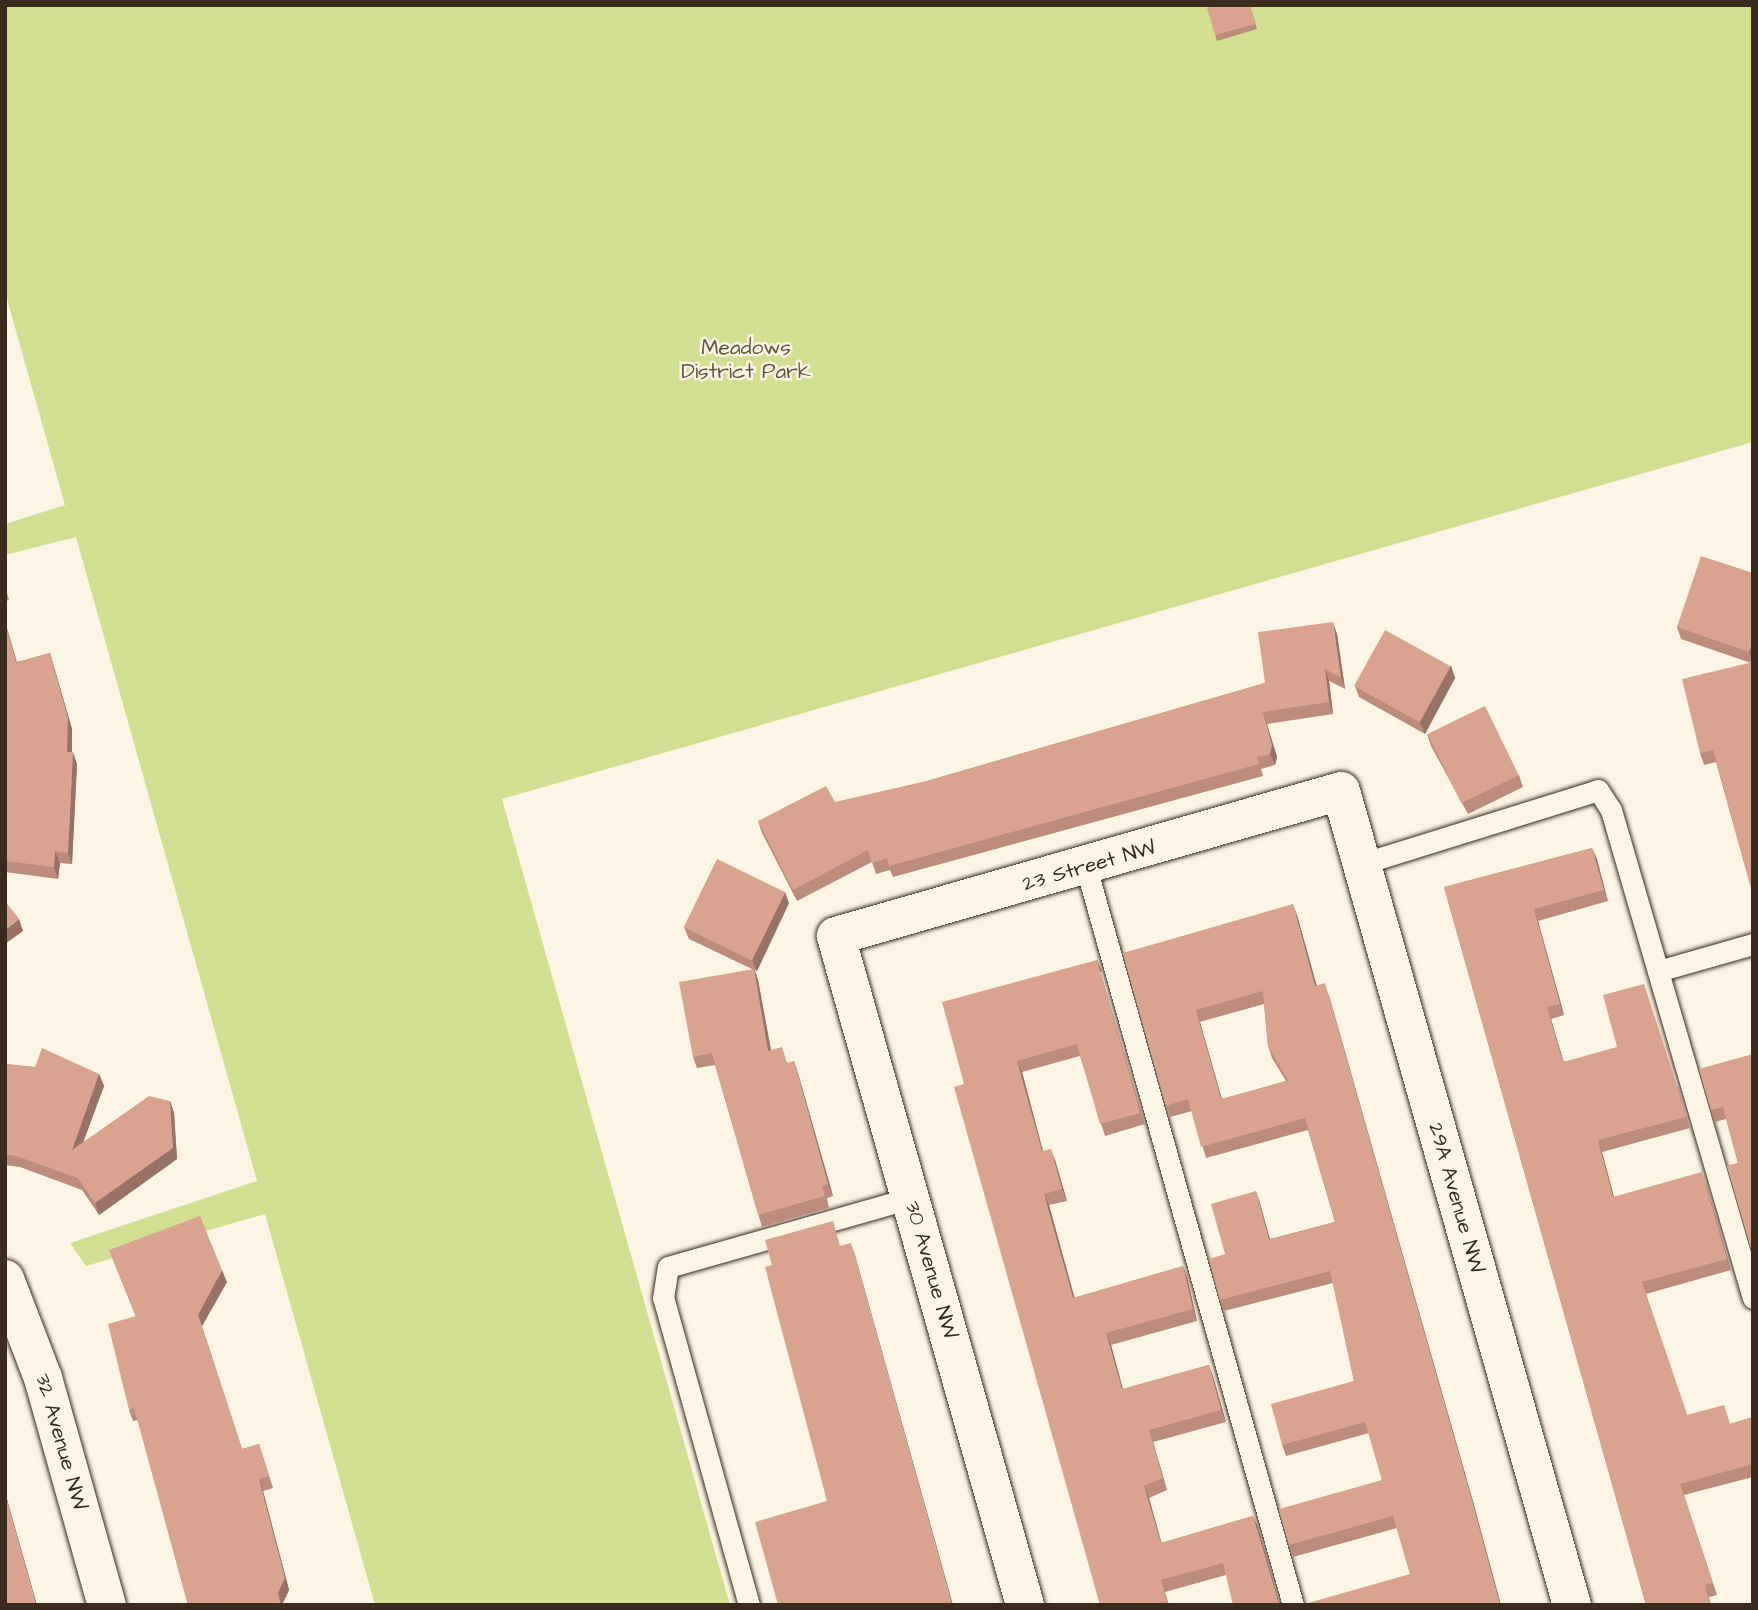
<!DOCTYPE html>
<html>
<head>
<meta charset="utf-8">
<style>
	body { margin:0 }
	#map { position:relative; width:1758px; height:1610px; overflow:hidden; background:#fcf5e5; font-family:"Architects Daughter",sans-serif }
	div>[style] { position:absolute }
	.green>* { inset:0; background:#d2df92 }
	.roads { filter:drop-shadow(0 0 2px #3b2a1e) drop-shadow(0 0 2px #3b2a1e) }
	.lane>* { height:21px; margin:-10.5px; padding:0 10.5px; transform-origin:10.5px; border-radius:10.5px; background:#fcf5e5 }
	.street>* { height:38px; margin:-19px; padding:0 19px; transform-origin:19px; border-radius:19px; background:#fcf5e5 }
	.wall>* { inset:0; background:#bb8c7c }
	.shaded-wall>* { inset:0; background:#987265; transform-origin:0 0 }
	.building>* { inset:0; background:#d9a390; transform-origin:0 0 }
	span { translate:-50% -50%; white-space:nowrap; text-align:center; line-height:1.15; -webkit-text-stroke:5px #fcf5e5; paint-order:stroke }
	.park-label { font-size:21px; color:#61573b }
	.street-label { font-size:21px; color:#3b2a1e }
	.frame { position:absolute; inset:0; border:7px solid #3b2a1e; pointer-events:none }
</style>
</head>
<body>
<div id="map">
	<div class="green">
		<i style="clip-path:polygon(5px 5px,1753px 5px,1753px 442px,502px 799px,730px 1605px,375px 1605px,265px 1214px,86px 1266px,70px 1243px,257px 1181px,76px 537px,5px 555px,5px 524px,65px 505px,5px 292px)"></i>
	</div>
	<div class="roads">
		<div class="lane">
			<i style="left:1361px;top:864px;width:248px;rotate:-17.3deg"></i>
			<i style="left:1598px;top:790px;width:24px;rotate:57deg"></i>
			<i style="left:1611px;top:810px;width:508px;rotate:73.78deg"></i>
			<i style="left:1086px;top:867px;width:766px;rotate:74.33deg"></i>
			<i style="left:1658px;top:971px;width:99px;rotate:-15.9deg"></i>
			<i style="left:749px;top:1605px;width:319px;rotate:-105.6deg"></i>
			<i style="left:663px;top:1298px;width:31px;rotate:-81deg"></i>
			<i style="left:668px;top:1267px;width:253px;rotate:-15.9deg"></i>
		</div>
		<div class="street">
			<i style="left:5px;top:1279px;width:106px;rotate:69deg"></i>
			<i style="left:43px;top:1378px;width:236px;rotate:74.3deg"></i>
			<i style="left:1025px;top:1605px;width:695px;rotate:-105.78deg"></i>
			<i style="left:836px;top:936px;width:525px;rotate:-16.02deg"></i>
			<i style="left:1341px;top:791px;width:846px;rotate:74.16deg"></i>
		</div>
	</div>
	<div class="wall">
		<i style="clip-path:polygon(1250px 5px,1257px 29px,1217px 41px,1215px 35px)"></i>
		<i style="clip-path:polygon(1753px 573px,1753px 895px,1716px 762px,1704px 765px,1700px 753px,1751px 663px,1681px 639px,1677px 627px)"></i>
		<i style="clip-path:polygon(5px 586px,9px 600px,5px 601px)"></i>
		<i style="clip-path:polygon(5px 621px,17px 662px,50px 653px,72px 729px,72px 752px,77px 764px,72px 864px,60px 863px,58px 879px,5px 872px)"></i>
		<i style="clip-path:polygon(1337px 634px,1345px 689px,1329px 681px,1333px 714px,1267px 724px,1277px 757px,1275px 765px,1261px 769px,1263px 776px,893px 877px,890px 870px,876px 874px,872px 862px,797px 901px,762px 833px,758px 821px,927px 781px,1265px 683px)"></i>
		<i style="clip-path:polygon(1451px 666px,1455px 678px,1425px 734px,1359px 697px,1355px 686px)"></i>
		<i style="clip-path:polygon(1427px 734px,1519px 775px,1523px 787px,1468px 814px,1431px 746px)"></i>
		<i style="clip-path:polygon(1592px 848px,1608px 901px,1538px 921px,1564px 1015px,1551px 1019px,1563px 1061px,1678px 1087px,1690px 1128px,1602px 1152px,1614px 1197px,1706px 1184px,1731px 1270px,1646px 1294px,1687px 1415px,1730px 1424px,1753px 1417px,1753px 1477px,1684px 1495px,1717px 1595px,1709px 1597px,1711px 1605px,1646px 1605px,1444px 887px)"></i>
		<i style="clip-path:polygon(789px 903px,757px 971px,755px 970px,758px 980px,771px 1050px,788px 1063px,794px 1061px,833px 1196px,827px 1198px,829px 1208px,762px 1227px,715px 1065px,697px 1068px,693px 1057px,752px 969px,689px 939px,684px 927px)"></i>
		<i style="clip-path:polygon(evenodd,1297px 915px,1316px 985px,1329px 995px,1474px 1505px,1410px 1574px,1397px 1528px,1293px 1557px,1289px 1545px,1382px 1480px,1369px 1433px,1286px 1456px,1282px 1445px,1354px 1381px,1333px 1283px,1224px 1311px,1220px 1300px,1225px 1254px,1256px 1191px,1270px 1239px,1335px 1222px,1308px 1130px,1206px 1158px,1192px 1111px,1170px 1117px,1123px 953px,1297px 915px,1264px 1004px,1268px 1046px,1272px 1058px,1286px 1081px,1222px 1099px,1200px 1022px,1264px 1004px)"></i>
		<i style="clip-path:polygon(1097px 960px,1145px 1124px,1105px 1136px,1080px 1056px,1022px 1072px,1043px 1151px,1055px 1160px,1067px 1201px,1049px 1205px,1074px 1298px,1183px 1266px,1187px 1277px,1197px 1321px,1111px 1345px,1123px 1389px,1209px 1365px,1226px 1422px,1153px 1442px,1167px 1490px,1149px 1498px,1161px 1543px,1253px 1516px,1258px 1527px,1226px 1575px,1165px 1592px,1169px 1605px,1100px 1605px,964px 1084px)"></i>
		<i style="clip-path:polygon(1753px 1054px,1753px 1253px,1727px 1166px,1738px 1163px,1726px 1119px,1715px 1122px,1711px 1110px)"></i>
		<i style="clip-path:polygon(5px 1064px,99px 1074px,104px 1086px,83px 1142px,170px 1101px,174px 1113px,177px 1159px,99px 1215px,82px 1190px,20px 1167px,5px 1165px)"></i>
		<i style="clip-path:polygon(109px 1250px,227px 1282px,202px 1326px,242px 1449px,259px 1444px,273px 1488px,263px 1491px,289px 1590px,282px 1605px,188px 1605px,138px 1420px,133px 1421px,129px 1410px,136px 1317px)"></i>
	</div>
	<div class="shaded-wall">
		<i style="clip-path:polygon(1333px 622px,1337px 634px,1345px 689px,1341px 678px)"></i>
		<i style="clip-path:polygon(1753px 642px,1753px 661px,1749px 652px)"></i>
		<i style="clip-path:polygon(50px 653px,72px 729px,72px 764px,67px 752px)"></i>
		<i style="clip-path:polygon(1451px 666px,1455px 678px,1425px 734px,1420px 722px)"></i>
		<i style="clip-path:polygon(1325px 669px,1329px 681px,1333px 714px,1329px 702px)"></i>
		<i style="clip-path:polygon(1263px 712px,1277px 757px,1275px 765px,1270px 754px)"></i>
		<i style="clip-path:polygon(73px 752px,77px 764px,72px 864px,68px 853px)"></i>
		<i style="clip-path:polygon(1592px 848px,1597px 859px,1608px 901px,1604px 890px)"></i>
		<i style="clip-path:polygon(55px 851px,60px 863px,58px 879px,54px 867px)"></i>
		<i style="clip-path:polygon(785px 892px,789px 903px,757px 971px,752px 959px)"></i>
		<i style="clip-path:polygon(1293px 904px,1297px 915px,1320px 997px,1315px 986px)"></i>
		<i style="clip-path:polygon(1534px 909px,1538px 921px,1564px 1015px,1560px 1004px)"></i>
		<i style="clip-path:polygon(19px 919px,23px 931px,5px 944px,5px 930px)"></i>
		<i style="left:1097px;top:960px;width:12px;height:159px;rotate:66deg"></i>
		<i style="clip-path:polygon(754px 969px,758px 980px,773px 1062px,768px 1051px)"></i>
		<i style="clip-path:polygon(1325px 983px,1474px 1505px,1501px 1605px,1500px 1605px)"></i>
		<i style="clip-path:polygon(1547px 1007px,1551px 1019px,1567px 1073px,1563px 1062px)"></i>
		<i style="clip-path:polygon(1196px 1010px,1200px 1022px,1225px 1111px,1221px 1099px)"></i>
		<i style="clip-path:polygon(794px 1061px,798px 1073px,833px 1196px,828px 1184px)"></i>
		<i style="clip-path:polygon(1017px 1061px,1022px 1072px,1046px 1163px,1042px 1151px)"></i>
		<i style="clip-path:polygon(99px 1074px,104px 1086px,76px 1162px,72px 1150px)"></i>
		<i style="clip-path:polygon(170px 1101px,174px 1113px,177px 1159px,99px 1215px,95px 1203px)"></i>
		<i style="clip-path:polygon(1598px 1140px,1602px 1152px,1617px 1209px,1613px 1197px)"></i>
		<i style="clip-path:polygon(1051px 1149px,1055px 1160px,1067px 1201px,1062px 1189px)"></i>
		<i style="clip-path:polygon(1702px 1172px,1706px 1184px,1731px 1270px,1727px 1259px)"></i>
		<i style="clip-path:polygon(1256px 1191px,1260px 1203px,1273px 1251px,1269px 1240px)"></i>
		<i style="clip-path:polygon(1044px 1194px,1049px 1205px,1078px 1310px,1073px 1298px)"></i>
		<i style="clip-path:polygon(851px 1243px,855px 1255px,953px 1605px,952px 1605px)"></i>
		<i style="clip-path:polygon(1183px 1266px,1187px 1277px,1197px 1321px,1193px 1309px)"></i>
		<i style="clip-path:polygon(222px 1270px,227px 1282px,202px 1326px,198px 1315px)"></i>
		<i style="clip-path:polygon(1106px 1333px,1111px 1345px,1126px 1401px,1122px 1389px)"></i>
		<i style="clip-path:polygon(1209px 1365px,1213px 1376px,1226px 1422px,1221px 1410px)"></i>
		<i style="clip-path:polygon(1149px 1430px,1153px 1442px,1167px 1490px,1163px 1478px)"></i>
		<i style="clip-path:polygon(259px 1479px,263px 1491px,289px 1590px,282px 1605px,281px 1605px,278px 1593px)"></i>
		<i style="clip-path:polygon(1144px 1486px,1149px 1498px,1165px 1555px,1161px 1543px)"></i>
		<i style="clip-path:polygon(5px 1492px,37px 1605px,36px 1605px,5px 1495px)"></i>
		<i style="clip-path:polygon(1253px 1516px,1258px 1527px,1280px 1605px,1279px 1605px)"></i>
	</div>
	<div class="building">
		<i style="clip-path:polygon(1216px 5px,1250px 5px,1255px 24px,1215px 35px,1207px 8px)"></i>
		<i style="clip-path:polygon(1701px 556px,1753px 573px,1753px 642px,1749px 652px,1677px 627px)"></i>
		<i style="clip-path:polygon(1333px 622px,1341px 678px,1325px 669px,1329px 702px,1263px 712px,1272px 745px,1270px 754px,1257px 757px,1259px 764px,889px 866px,887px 858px,872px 863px,868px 850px,793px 890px,758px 821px,826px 786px,835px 802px,927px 781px,1265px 683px,1258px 632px)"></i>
		<i style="clip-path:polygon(5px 624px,16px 663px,50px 653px,68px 718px,67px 752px,73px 752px,68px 853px,55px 851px,54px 867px,5px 861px)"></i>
		<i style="left:1385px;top:630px;width:75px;height:64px;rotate:29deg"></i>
		<i style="clip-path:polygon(1753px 662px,1753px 895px,1713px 750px,1700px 753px,1682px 679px)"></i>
		<i style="left:1485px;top:706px;width:77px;height:64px;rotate:64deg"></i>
		<i style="clip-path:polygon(1592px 848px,1604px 890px,1534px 909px,1560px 1004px,1547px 1007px,1563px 1062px,1617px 1047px,1603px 995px,1644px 984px,1674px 1076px,1686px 1117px,1598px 1140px,1613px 1197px,1702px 1172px,1727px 1259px,1642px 1282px,1687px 1415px,1724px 1405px,1730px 1424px,1753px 1417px,1753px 1464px,1680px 1484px,1713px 1583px,1705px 1585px,1710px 1605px,1646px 1605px,1444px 887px)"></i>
		<i style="left:717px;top:859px;width:76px;height:76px;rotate:26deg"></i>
		<i style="clip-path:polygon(5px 901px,19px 919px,5px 930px)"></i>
		<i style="clip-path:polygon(evenodd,1293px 904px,1315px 986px,1325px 983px,1470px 1493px,1500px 1605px,1301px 1605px,1410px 1574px,1393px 1516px,1289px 1545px,1279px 1509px,1382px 1480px,1365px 1422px,1282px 1445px,1271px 1404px,1354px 1381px,1330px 1271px,1220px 1300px,1209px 1259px,1225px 1254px,1211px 1204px,1256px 1191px,1269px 1240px,1335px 1222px,1305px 1118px,1201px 1147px,1188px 1099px,1166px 1106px,1123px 953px,1293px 904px,1263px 991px,1268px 1046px,1288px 1081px,1221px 1099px,1196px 1010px,1263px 991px)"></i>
		<i style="clip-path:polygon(1097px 960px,1140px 1113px,1100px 1124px,1077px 1044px,1017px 1061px,1042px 1151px,1051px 1149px,1062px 1189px,1044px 1194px,1073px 1298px,1183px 1266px,1193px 1309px,1106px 1333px,1122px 1389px,1209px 1365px,1221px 1410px,1149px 1430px,1163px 1478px,1144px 1486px,1161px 1543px,1253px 1516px,1279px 1605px,1233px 1605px,1223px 1563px,1161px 1580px,1168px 1605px,1100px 1605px,954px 1087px,964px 1084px,942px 1002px)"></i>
		<i style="clip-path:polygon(754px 969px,768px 1051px,782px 1047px,787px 1063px,794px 1061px,828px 1184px,822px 1186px,825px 1196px,758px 1215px,712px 1053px,693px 1057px,679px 982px)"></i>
		<i style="clip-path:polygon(42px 1048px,99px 1074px,72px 1150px,149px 1096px,170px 1101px,173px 1148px,95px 1203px,78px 1178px,16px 1156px,5px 1154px,5px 1064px,35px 1067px)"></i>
		<i style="clip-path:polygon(1753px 1054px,1753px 1252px,1752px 1252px,1727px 1166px,1738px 1163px,1723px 1107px,1711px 1110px,1699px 1069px)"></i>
		<i style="clip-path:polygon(200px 1216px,222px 1270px,198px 1315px,242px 1449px,259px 1444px,269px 1476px,259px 1479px,285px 1578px,278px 1593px,281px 1605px,188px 1605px,134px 1408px,129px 1410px,108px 1324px,136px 1316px,109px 1250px)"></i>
		<i style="clip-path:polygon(833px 1221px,840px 1246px,851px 1243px,952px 1605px,778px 1605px,755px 1522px,827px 1501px,765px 1267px,772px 1265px,765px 1240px)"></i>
		<i style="clip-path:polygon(5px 1495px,36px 1605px,5px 1605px)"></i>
	</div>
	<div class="park-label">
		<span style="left:746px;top:360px">Meadows<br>District Park</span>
	</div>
	<div class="street-label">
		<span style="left:1089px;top:866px;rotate:-16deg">23 Street NW</span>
		<span style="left:1456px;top:1198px;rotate:74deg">29A Avenue NW</span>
		<span style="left:931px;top:1270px;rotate:74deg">30 Avenue NW</span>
		<span style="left:61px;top:1442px;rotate:74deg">32 Avenue NW</span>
	</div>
	<div class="frame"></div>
</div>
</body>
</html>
